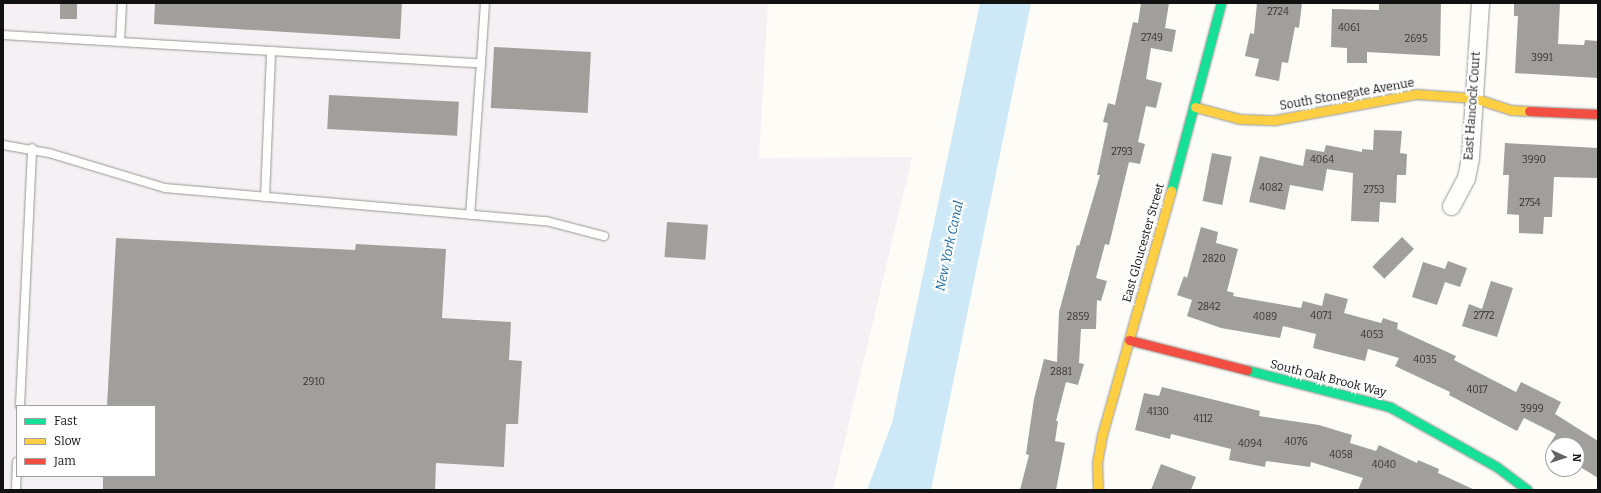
<!DOCTYPE html>
<html>
<head>
<meta charset="utf-8">
<style>
	body { margin:0 }
	#map { position:relative; width:1601px; height:493px; overflow:hidden; background:#fdfcf7; font-family:Bitter,serif }
	div>[style] { position:absolute }
	.industrial>* { inset:0; background:#f5f0f3 }
	.water>* { inset:0; background:#cde8f7 }
	.building>* { inset:0; background:#a19f9c; transform-origin:0 0 }
	.roads { filter:drop-shadow(0 0 1px #979795) drop-shadow(0 0 1px #979795) }
	.lane>* { height:8px; margin:-4px; padding:0 4px; transform-origin:4px; border-radius:4px; background:#fffffe }
	.street>* { height:17px; margin:-8.5px; padding:0 8.5px; transform-origin:8.5px; border-radius:8.5px; background:#fffffe }
	.fast>* { height:9px; margin:-4.5px; padding:0 4.5px; transform-origin:4.5px; border-radius:4.5px; background:#16e098 }
	.slow>* { height:9px; margin:-4.5px; padding:0 4.5px; transform-origin:4.5px; border-radius:4.5px; background:#ffcf43 }
	.jam>* { height:9px; margin:-4.5px; padding:0 4.5px; transform-origin:4.5px; border-radius:4.5px; background:#f24e42 }
	span { translate:-50% -50%; white-space:nowrap; text-align:center; line-height:1.15; -webkit-text-stroke:4px #fff; paint-order:stroke }
	.number-label { font-size:10px; color:#353434 }
	.number-label span { -webkit-text-stroke-width:0 }
	.street-label { font-size:12px; color:#111 }
	.water-label { font-size:13px; color:#1768a6; font-style:italic }
	.frame { position:absolute; inset:0; border:4px solid #111; pointer-events:none }
	.legend { position:absolute; left:16px; top:405px; width:140px; height:72px; box-sizing:border-box; background:#fff; border:1px solid #a0a0a0; margin:0; padding:5px 7px; list-style:none; font-size:12px; color:#111 }
	.legend li { display:flex; align-items:center; gap:8px; height:20px }
	.legend b { width:20px; border:1px solid #a0a0a0 }
	.north { position:absolute; left:1545px; top:437px; width:40px; height:40px; box-sizing:border-box; background:#fff; border:1px solid #a0a0a0; border-radius:50%; rotate:93deg; font-size:11px; font-weight:700; line-height:16px; text-align:center; color:#111 }
	.north::after { content:''; display:block; margin:auto; width:14px; height:18px; background:#646362; clip-path:polygon(50% 0,100% 100%,50% 72%,0 100%) }
</style>
</head>
<body>
<div id="map">
	<div class="industrial">
		<i style="clip-path:polygon(evenodd,3px 3px,768px 3px,759px 158px,912px 157px,833px 490px,3px 490px,3px 3px,17px 406px,155px 406px,155px 476px,17px 476px,17px 406px)"></i>
	</div>
	<div class="water">
		<i style="clip-path:polygon(980px 3px,1031px 3px,931px 490px,867px 490px,892px 423px)"></i>
	</div>
	<div class="building">
		<i style="left:60px;top:3px;width:17px;height:16px"></i>
		<i style="clip-path:polygon(155px 3px,402px 3px,400px 39px,154px 24px)"></i>
		<i style="clip-path:polygon(1141px 3px,1169px 3px,1165px 28px,1176px 30px,1172px 52px,1151px 48px,1146px 79px,1162px 83px,1156px 108px,1146px 106px,1138px 142px,1145px 144px,1140px 164px,1129px 162px,1109px 245px,1105px 244px,1096px 278px,1107px 281px,1101px 301px,1097px 300px,1096px 329px,1081px 329px,1079px 363px,1084px 364px,1078px 385px,1066px 382px,1056px 421px,1058px 421px,1055px 441px,1065px 443px,1056px 490px,1020px 490px,1029px 455px,1026px 454px,1034px 399px,1044px 359px,1057px 362px,1059px 312px,1077px 245px,1079px 246px,1100px 175px,1097px 175px,1108px 123px,1103px 122px,1108px 103px,1115px 105px,1133px 22px,1138px 23px)"></i>
		<i style="clip-path:polygon(1257px 3px,1302px 3px,1299px 28px,1295px 27px,1288px 63px,1282px 62px,1279px 81px,1255px 76px,1259px 59px,1245px 56px,1250px 33px,1254px 34px)"></i>
		<i style="clip-path:polygon(1379px 3px,1441px 3px,1440px 56px,1367px 52px,1367px 63px,1347px 63px,1347px 48px,1331px 47px,1332px 9px,1379px 10px)"></i>
		<i style="clip-path:polygon(1514px 3px,1560px 3px,1558px 44px,1584px 45px,1585px 40px,1598px 41px,1598px 78px,1515px 73px,1518px 16px,1514px 16px)"></i>
		<i style="left:494px;top:47px;width:97px;height:61px;rotate:3deg"></i>
		<i style="left:329px;top:95px;width:130px;height:34px;rotate:3deg"></i>
		<i style="clip-path:polygon(1374px 130px,1402px 131px,1400px 153px,1407px 154px,1406px 175px,1397px 175px,1396px 203px,1380px 202px,1379px 222px,1351px 221px,1353px 173px,1327px 169px,1323px 191px,1290px 185px,1285px 210px,1249px 202px,1260px 156px,1303px 166px,1306px 149px,1324px 152px,1326px 145px,1362px 152px,1362px 149px,1373px 150px)"></i>
		<i style="clip-path:polygon(1505px 143px,1598px 148px,1598px 178px,1554px 177px,1552px 217px,1544px 217px,1543px 234px,1519px 233px,1519px 215px,1507px 214px,1509px 175px,1503px 175px)"></i>
		<i style="left:1212px;top:153px;width:20px;height:49px;rotate:11deg"></i>
		<i style="left:667px;top:222px;width:41px;height:35px;rotate:4deg"></i>
		<i style="clip-path:polygon(1201px 227px,1218px 232px,1216px 243px,1238px 249px,1227px 291px,1234px 293px,1233px 296px,1301px 308px,1303px 301px,1322px 306px,1325px 293px,1348px 299px,1344px 313px,1381px 323px,1383px 318px,1398px 323px,1397px 329px,1456px 356px,1454px 360px,1516px 392px,1521px 382px,1561px 402px,1555px 414px,1598px 441px,1598px 478px,1577px 465px,1577px 445px,1553px 445px,1553px 450px,1548px 447px,1556px 434px,1524px 418px,1517px 431px,1449px 395px,1450px 392px,1395px 366px,1399px 358px,1368px 349px,1365px 361px,1313px 348px,1316px 334px,1283px 326px,1280px 338px,1221px 328px,1187px 316px,1192px 300px,1177px 295px,1184px 276px,1187px 278px)"></i>
		<i style="left:1402px;top:237px;width:17px;height:42px;rotate:45deg"></i>
		<i style="clip-path:polygon(116px 238px,355px 250px,356px 244px,446px 249px,442px 318px,511px 322px,509px 360px,522px 361px,518px 424px,506px 424px,504px 467px,436px 463px,435px 490px,103px 490px,103px 476px,155px 476px,155px 406px,107px 406px)"></i>
		<i style="clip-path:polygon(1448px 261px,1467px 268px,1460px 287px,1445px 282px,1437px 305px,1412px 297px,1423px 262px,1445px 269px)"></i>
		<i style="clip-path:polygon(1491px 281px,1513px 288px,1497px 337px,1462px 326px,1469px 304px,1482px 309px)"></i>
		<i style="clip-path:polygon(1162px 387px,1260px 411px,1259px 416px,1319px 425px,1352px 435px,1350px 443px,1376px 451px,1379px 445px,1417px 463px,1418px 460px,1439px 469px,1438px 473px,1475px 490px,1358px 490px,1363px 478px,1311px 462px,1310px 467px,1266px 461px,1265px 467px,1229px 460px,1231px 449px,1171px 434px,1170px 439px,1135px 430px,1144px 393px,1159px 396px)"></i>
		<i style="clip-path:polygon(1161px 464px,1196px 477px,1191px 490px,1151px 490px)"></i>
	</div>
	<div class="roads">
		<div class="lane">
			<i style="left:3px;top:35px;width:479px;rotate:3.4deg"></i>
			<i style="left:481px;top:63px;width:152px;rotate:94.1deg"></i>
			<i style="left:120px;top:42px;width:39px;rotate:-87deg"></i>
			<i style="left:481px;top:63px;width:60px;rotate:-86.2deg"></i>
			<i style="left:3px;top:145px;width:47px;rotate:9.9deg"></i>
			<i style="left:49px;top:153px;width:121px;rotate:16.8deg"></i>
			<i style="left:165px;top:188px;width:382px;rotate:5deg"></i>
			<i style="left:546px;top:221px;width:60px;rotate:14.5deg"></i>
			<i style="left:265px;top:197px;width:146px;rotate:-87.6deg"></i>
			<i style="left:20px;top:406px;width:258px;rotate:-87.3deg"></i>
			<i style="left:16px;top:490px;width:28px;rotate:-88deg"></i>
		</div>
		<div class="street">
			<i style="left:1451px;top:206px;width:32px;rotate:-62deg"></i>
			<i style="left:1466px;top:178px;width:20px;rotate:-79deg"></i>
			<i style="left:1470px;top:158px;width:155px;rotate:-86.3deg"></i>
		</div>
		<div class="fast">
			<i style="left:1171px;top:191px;width:195px;rotate:-75.1deg"></i>
			<i style="left:1247px;top:370px;width:148px;rotate:14.5deg"></i>
			<i style="left:1390px;top:407px;width:123px;rotate:29.3deg"></i>
			<i style="left:1497px;top:467px;width:38px;rotate:37deg"></i>
		</div>
		<div class="slow">
			<i style="left:1195px;top:107px;width:47px;rotate:14.9deg"></i>
			<i style="left:1240px;top:119px;width:35px;rotate:2deg"></i>
			<i style="left:1275px;top:120px;width:143px;rotate:-10.4deg"></i>
			<i style="left:1416px;top:94px;width:58px;rotate:3.9deg"></i>
			<i style="left:1474px;top:98px;width:39px;rotate:18deg"></i>
			<i style="left:1511px;top:110px;width:18px;rotate:3deg"></i>
			<i style="left:1098px;top:490px;width:27px;rotate:-92deg"></i>
			<i style="left:1097px;top:463px;width:28px;rotate:-80deg"></i>
			<i style="left:1102px;top:435px;width:254px;rotate:-74.2deg"></i>
		</div>
		<div class="jam">
			<i style="left:1529px;top:111px;width:69px;rotate:2.5deg"></i>
			<i style="left:1129px;top:340px;width:122px;rotate:14.3deg"></i>
		</div>
	</div>
	<div class="number-label">
		<span style="left:1278px;top:13px">2724</span>
		<span style="left:1349px;top:29px">4061</span>
		<span style="left:1152px;top:39px">2749</span>
		<span style="left:1416px;top:40px">2695</span>
		<span style="left:1542px;top:59px">3991</span>
		<span style="left:1122px;top:153px">2793</span>
		<span style="left:1322px;top:161px">4064</span>
		<span style="left:1534px;top:161px">3990</span>
		<span style="left:1271px;top:189px">4082</span>
		<span style="left:1374px;top:191px">2753</span>
		<span style="left:1530px;top:204px">2754</span>
		<span style="left:1214px;top:260px">2820</span>
		<span style="left:1209px;top:308px">2842</span>
		<span style="left:1321px;top:317px">4071</span>
		<span style="left:1484px;top:317px">2772</span>
		<span style="left:1078px;top:318px">2859</span>
		<span style="left:1265px;top:318px">4089</span>
		<span style="left:1372px;top:336px">4053</span>
		<span style="left:1425px;top:361px">4035</span>
		<span style="left:1061px;top:373px">2881</span>
		<span style="left:314px;top:383px">2910</span>
		<span style="left:1477px;top:391px">4017</span>
		<span style="left:1532px;top:410px">3999</span>
		<span style="left:1158px;top:413px">4130</span>
		<span style="left:1203px;top:420px">4112</span>
		<span style="left:1296px;top:443px">4076</span>
		<span style="left:1250px;top:445px">4094</span>
		<span style="left:1341px;top:456px">4058</span>
		<span style="left:1384px;top:466px">4040</span>
	</div>
	<div class="street-label">
		<span style="left:1347px;top:95px;rotate:-10deg">South Stonegate Avenue</span>
		<span style="left:1473px;top:106px;rotate:-86deg">East Hancock Court</span>
		<span style="left:1144px;top:243px;rotate:-74deg">East Gloucester Street</span>
		<span style="left:1328px;top:379px;rotate:14deg">South Oak Brook Way</span>
	</div>
	<div class="water-label">
		<span style="left:950px;top:246px;rotate:-78deg">New York Canal</span>
	</div>
	<div class="frame"></div>
	<ul class="legend">
	<li><b style="height:5px;background:#16e098"></b>Fast</li>
	<li><b style="height:5px;background:#ffcf43"></b>Slow</li>
	<li><b style="height:5px;background:#f24e42"></b>Jam</li>
	</ul>
	<div class="north">N</div>
</div>
</body>
</html>
